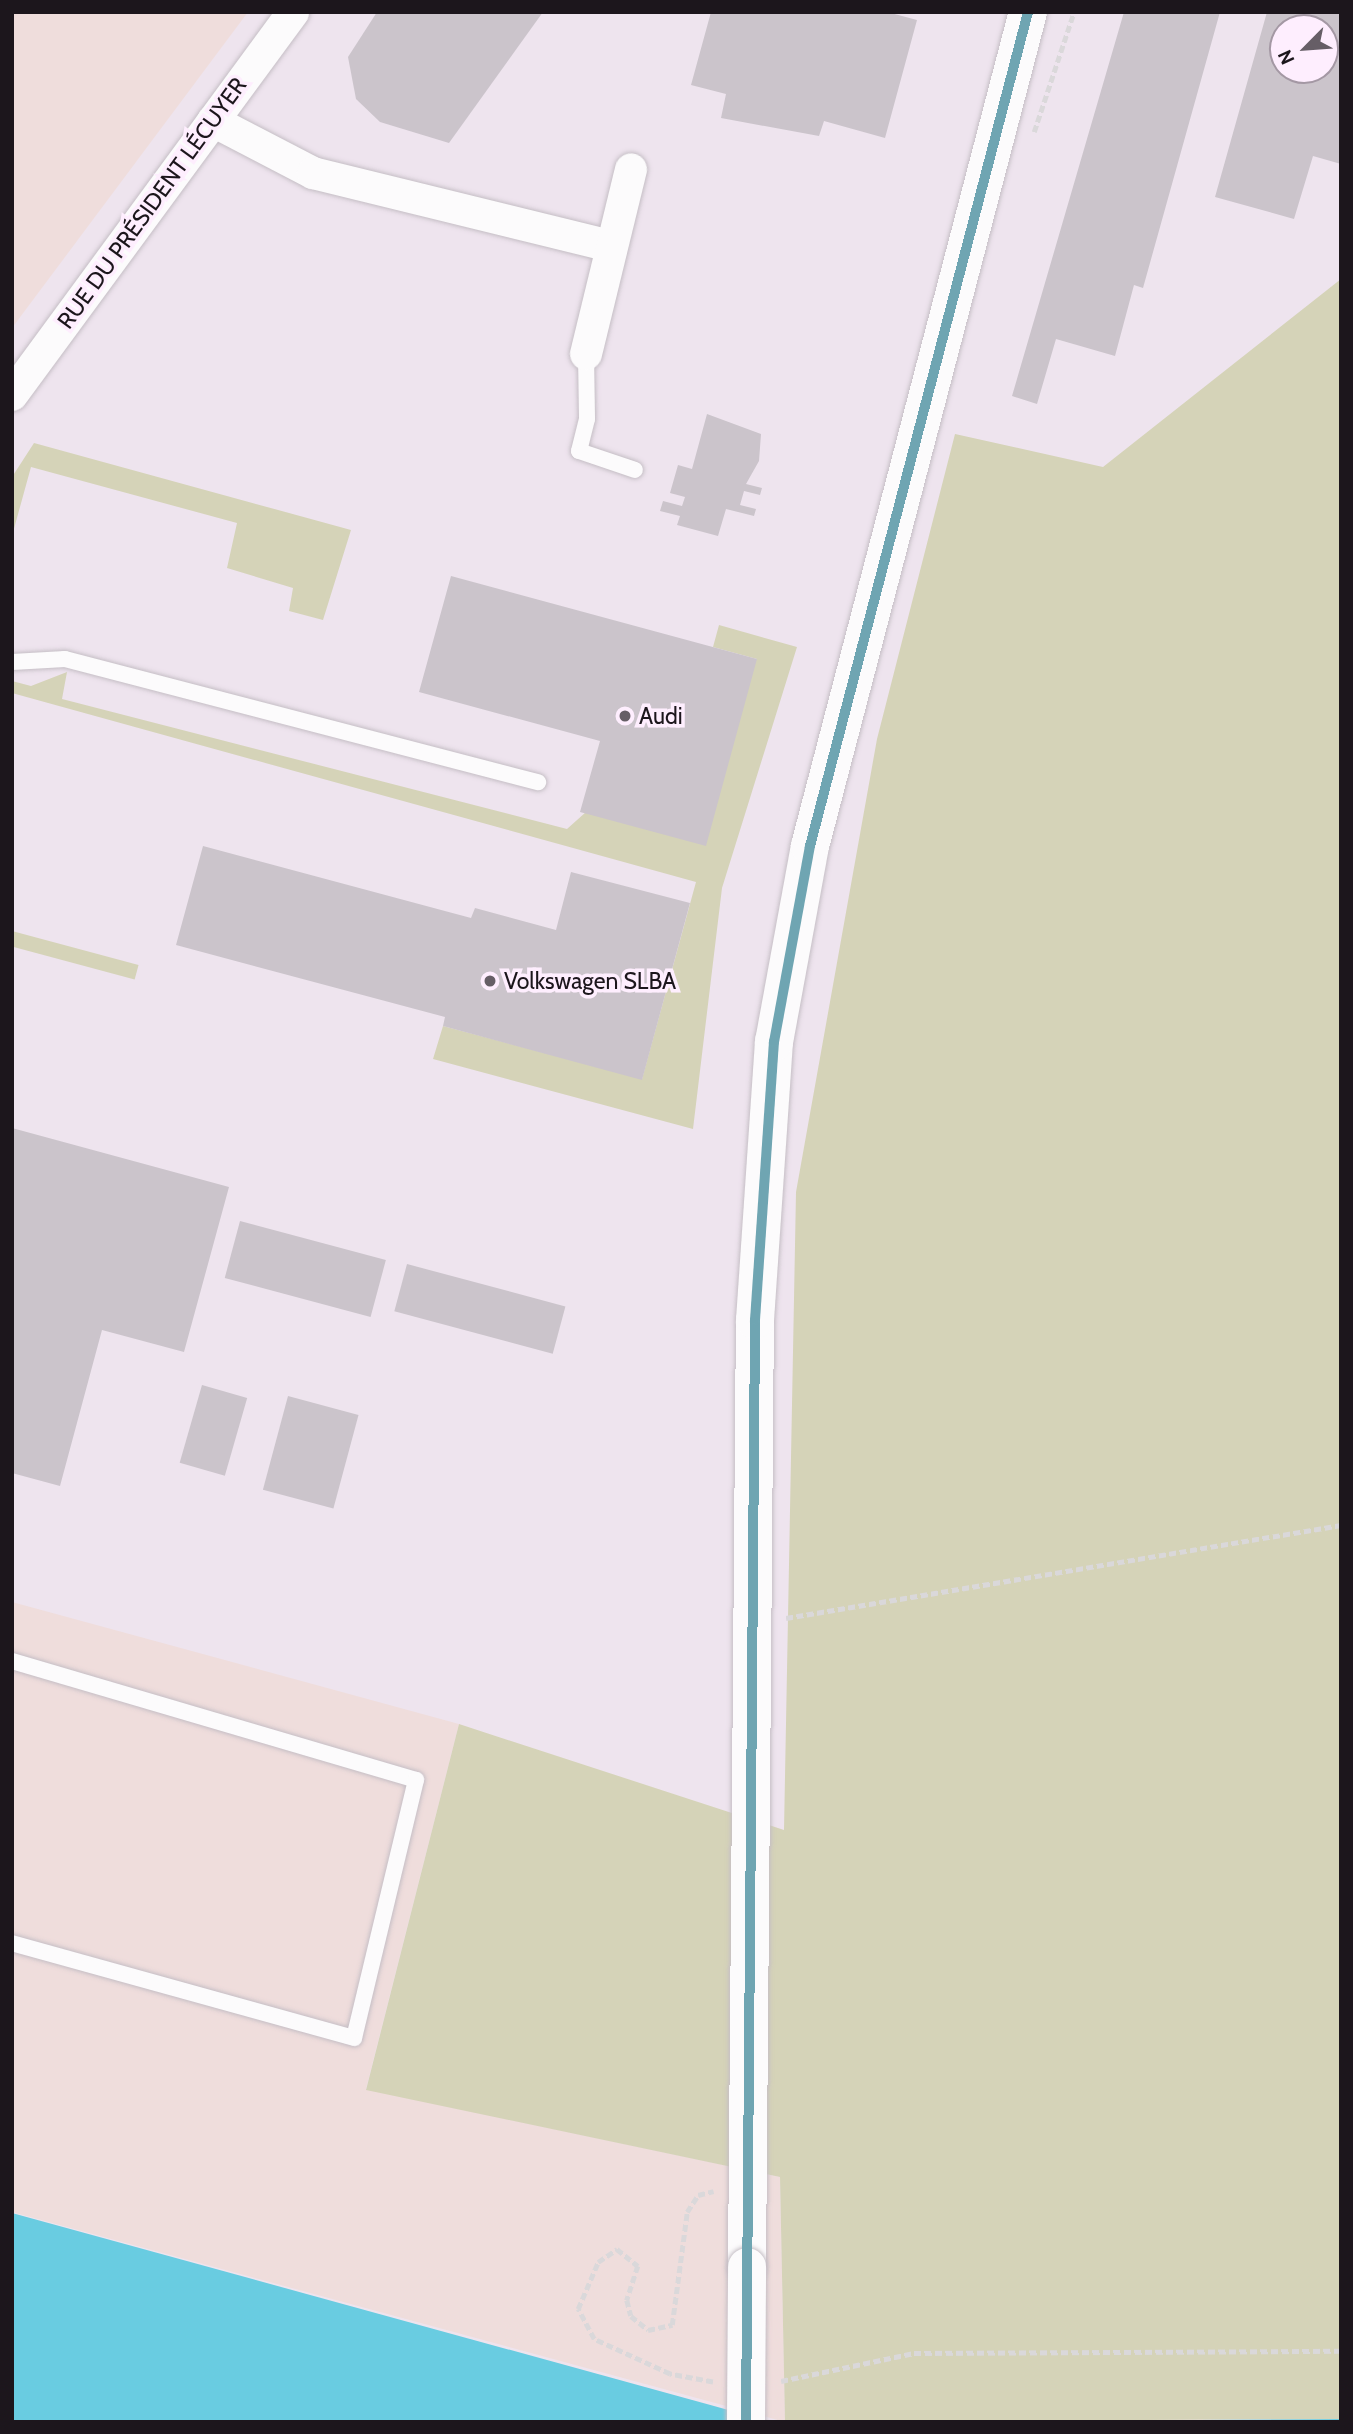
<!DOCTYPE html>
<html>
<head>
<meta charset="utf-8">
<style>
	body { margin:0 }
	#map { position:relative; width:1353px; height:2434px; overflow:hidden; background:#eee4ee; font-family:Cabin,sans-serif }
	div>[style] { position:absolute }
	.industrial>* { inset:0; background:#efdddc }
	.green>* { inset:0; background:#d5d3b8; transform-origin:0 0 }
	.water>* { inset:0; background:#69cce1 }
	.building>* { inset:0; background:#cbc4cb; transform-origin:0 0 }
	.path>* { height:4.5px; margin-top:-2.25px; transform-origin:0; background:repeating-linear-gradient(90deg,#dad8da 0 7px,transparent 0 10.5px) }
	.roads { filter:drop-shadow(0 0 2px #c5bec5) drop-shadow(0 0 2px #c5bec5) }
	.service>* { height:16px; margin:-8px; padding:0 8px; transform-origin:8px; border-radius:8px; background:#fcfbfc }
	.minor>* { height:32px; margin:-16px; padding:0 16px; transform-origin:16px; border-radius:16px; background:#fcfbfc }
	.tertiary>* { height:38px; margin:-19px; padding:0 19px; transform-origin:19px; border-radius:19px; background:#fcfbfc }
	.bridges { filter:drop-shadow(0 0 2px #c5bec5) drop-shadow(0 0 2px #c5bec5) }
	.tertiary-bridge>* { height:38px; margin:-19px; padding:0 19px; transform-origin:19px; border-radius:19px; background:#fcfbfc }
	.bus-1>* { height:10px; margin:-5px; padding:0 5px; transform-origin:5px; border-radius:5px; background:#6fa5b2 }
	.dots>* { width:19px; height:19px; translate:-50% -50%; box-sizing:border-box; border:4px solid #feeefe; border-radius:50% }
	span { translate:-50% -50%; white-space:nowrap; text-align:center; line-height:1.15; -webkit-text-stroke:7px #feeefe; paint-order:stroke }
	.street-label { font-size:23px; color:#1c161c }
	.poi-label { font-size:23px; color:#1c161c }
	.left { translate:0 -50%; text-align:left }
	.frame { position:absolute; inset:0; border:14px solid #1c161c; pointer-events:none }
	.north { position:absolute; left:1269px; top:14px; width:70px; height:70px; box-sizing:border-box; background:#feeefe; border:2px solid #a498a4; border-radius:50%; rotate:245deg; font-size:19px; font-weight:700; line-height:28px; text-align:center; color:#1c161c }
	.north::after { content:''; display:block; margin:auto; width:24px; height:32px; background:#665e66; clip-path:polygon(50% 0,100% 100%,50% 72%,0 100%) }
</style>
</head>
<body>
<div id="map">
	<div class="industrial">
		<i style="clip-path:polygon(12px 12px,248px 12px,12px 328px)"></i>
		<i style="clip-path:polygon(12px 1602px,459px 1724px,366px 2089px,780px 2177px,785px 2422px,12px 2212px)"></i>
	</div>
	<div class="green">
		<i style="clip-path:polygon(1341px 279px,1341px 2419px,785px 2422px,780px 2177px,366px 2090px,459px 1724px,784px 1830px,796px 1192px,877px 739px,955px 434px,1103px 467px)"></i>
		<i style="clip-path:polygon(34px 443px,351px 530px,323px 620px,289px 611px,293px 588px,227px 568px,237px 523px,31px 467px,12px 536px,12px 477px)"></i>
		<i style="clip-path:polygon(719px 625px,797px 647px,722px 888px,693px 1129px,433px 1059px,443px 1026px,642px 1079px,696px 882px,12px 693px,12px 681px,31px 686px,67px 672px,62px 699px,567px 829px,757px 659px,713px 647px)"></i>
		<i style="left:12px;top:931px;width:131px;height:15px;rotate:15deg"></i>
	</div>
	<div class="water">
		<i style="clip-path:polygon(12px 2213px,714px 2406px,771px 2422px,12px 2422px)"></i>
		<i style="clip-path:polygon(1341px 2419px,1341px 2422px,920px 2422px)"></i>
	</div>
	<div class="building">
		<i style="clip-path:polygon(377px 12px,543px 12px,449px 143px,380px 122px,356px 99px,348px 57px)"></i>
		<i style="clip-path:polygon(711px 12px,887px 12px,917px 20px,885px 138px,824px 121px,819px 136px,721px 118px,726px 94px,691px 85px)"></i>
		<i style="clip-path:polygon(1124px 12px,1220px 12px,1143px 288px,1134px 285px,1115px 356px,1056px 339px,1037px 404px,1012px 396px)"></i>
		<i style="clip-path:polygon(evenodd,1267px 12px,1341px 12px,1341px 164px,1313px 156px,1294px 219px,1215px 197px,1267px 12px,1283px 28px,1325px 28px,1325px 70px,1283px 70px,1283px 28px)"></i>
		<i style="clip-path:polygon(707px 414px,761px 434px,759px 461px,746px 484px,762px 488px,760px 495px,744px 491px,740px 505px,756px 509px,754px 516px,726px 509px,718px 536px,677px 525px,680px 516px,660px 511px,663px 501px,682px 506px,685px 497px,670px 493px,678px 465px,692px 469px)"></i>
		<i style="clip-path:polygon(451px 576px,757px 659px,706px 846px,580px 812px,600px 741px,419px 692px)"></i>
		<i style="clip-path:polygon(203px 846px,471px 918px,475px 908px,556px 930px,571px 872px,690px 903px,642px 1080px,443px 1026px,445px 1017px,176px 945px)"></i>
		<i style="clip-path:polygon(12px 1128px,229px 1187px,184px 1352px,102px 1330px,60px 1486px,12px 1473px)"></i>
		<i style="left:240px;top:1221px;width:151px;height:59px;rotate:15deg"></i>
		<i style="left:407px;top:1264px;width:164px;height:49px;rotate:15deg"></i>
		<i style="left:202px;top:1385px;width:47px;height:81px;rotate:16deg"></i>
		<i style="left:288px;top:1396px;width:73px;height:97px;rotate:15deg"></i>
	</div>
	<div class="path">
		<i style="left:1034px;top:132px;width:126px;rotate:-71.6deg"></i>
		<i style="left:786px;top:1618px;width:563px;rotate:-9.51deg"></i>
		<i style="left:781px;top:2381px;width:136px;rotate:-11.9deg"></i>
		<i style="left:914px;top:2353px;width:427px;rotate:-0.3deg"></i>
		<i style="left:713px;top:2382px;width:44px;rotate:-169.5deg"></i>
		<i style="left:670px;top:2374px;width:84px;rotate:-155.3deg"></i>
		<i style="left:594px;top:2339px;width:34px;rotate:-118deg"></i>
		<i style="left:578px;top:2309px;width:51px;rotate:-66.9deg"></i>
		<i style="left:598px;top:2262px;width:23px;rotate:-34deg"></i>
		<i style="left:617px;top:2249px;width:27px;rotate:39deg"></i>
		<i style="left:638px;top:2266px;width:36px;rotate:108deg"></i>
		<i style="left:627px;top:2300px;width:16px;rotate:76deg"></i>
		<i style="left:631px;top:2316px;width:22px;rotate:39deg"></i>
		<i style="left:648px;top:2330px;width:25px;rotate:-12deg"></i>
		<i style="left:672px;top:2325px;width:114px;rotate:-82.4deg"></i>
		<i style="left:687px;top:2212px;width:20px;rotate:-57deg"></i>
		<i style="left:698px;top:2195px;width:16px;rotate:-14deg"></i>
	</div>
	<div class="roads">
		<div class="service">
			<i style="left:586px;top:354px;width:65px;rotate:89.1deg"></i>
			<i style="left:587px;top:419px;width:33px;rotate:104deg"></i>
			<i style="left:579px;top:451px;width:59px;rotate:18.7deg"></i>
			<i style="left:12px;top:662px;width:53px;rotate:-3.2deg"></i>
			<i style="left:65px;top:659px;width:489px;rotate:14.6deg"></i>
			<i style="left:12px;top:1661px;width:421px;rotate:16.4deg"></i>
			<i style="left:416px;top:1780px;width:265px;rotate:103.5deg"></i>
			<i style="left:354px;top:2038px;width:355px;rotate:-164.5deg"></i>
		</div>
		<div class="minor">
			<i style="left:213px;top:121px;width:113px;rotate:27.5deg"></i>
			<i style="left:313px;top:173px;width:307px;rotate:13.8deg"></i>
			<i style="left:586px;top:354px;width:190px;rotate:-76.3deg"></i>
			<i style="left:12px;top:395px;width:475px;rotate:-53.7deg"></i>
		</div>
		<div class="tertiary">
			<i style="left:747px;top:2267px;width:947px;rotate:-89.52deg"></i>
			<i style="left:755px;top:1320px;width:279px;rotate:-86.1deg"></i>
			<i style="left:774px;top:1042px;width:199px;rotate:-79.6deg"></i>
			<i style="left:810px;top:846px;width:862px;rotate:-75.35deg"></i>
		</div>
	</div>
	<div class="bridges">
		<div class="tertiary-bridge">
			<i style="left:746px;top:2422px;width:155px;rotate:-89.6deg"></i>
		</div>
	</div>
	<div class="bus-1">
		<i style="left:746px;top:2422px;width:1102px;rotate:-89.53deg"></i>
		<i style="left:755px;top:1320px;width:279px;rotate:-86.1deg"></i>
		<i style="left:774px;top:1042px;width:199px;rotate:-79.6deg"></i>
		<i style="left:810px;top:846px;width:862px;rotate:-75.35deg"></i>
	</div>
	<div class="dots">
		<i style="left:625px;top:716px;background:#665e66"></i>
		<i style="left:490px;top:981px;background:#665e66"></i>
	</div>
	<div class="street-label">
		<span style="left:152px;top:203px;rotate:-54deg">RUE DU PRÉSIDENT LÉCUYER</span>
	</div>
	<div class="poi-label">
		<span class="left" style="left:639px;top:716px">Audi</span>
		<span class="left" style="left:504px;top:981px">Volkswagen SLBA</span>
	</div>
	<div class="frame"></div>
	<div class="north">N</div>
</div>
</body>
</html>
